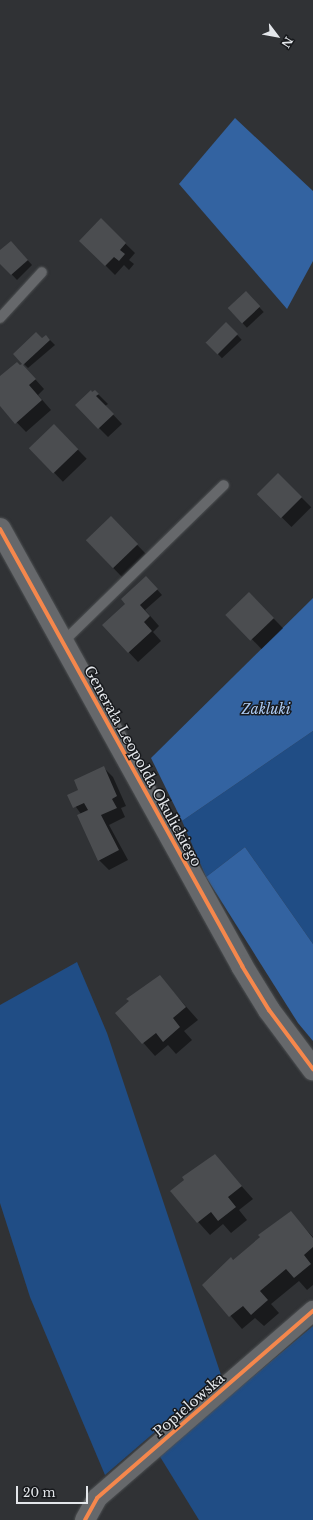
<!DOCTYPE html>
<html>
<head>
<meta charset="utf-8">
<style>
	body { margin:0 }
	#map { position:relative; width:313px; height:1520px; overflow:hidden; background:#303235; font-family:"Libre Baskerville",serif }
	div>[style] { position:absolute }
	.green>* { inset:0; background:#204d85 }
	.forest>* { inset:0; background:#3363a1 }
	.shadow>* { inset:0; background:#0007; transform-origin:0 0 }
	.building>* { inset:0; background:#4b4d50; transform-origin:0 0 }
	.roads { filter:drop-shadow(0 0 1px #4d5052) drop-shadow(0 0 1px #4d5052) }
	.service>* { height:10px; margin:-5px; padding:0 5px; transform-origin:5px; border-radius:5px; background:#66686b }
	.minor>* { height:20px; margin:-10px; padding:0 10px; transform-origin:10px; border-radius:10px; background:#66686b }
	.tertiary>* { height:22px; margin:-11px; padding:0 11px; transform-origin:11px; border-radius:11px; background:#66686b }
	.cycleway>* { height:4px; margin:-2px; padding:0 2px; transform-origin:2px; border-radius:2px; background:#f5874c }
	span { translate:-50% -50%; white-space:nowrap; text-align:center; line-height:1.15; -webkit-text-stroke:3px #17191c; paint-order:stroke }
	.park-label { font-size:14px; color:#abc8ef; font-style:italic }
	.street-label { font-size:14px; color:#e4e7eb }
	.north { position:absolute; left:257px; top:16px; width:40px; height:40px; -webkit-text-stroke:3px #17191c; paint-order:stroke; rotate:122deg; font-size:11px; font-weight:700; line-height:16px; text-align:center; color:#e4e7eb }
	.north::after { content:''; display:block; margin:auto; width:14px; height:18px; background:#e4e7eb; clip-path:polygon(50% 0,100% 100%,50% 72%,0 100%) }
	.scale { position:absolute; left:16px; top:1486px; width:72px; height:18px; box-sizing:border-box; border:2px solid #e4e7eb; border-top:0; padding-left:5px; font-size:12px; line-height:14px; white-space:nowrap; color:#e4e7eb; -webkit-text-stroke:3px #17191c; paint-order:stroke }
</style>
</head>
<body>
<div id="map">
	<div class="green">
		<i style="clip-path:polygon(313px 731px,313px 944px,245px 847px,206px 877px,182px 821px)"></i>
		<i style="clip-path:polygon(77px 962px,107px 1033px,221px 1375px,105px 1475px,30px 1297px,0 1203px,0 1005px)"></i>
		<i style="clip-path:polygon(313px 1326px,313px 1520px,199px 1520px,159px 1455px)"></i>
	</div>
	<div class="forest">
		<i style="clip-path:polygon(235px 118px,313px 191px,313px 261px,287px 309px,179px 184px)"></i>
		<i style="clip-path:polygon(313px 598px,313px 731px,182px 821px,151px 758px)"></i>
		<i style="clip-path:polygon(245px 847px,313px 944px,313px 1041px,298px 1023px,206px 877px)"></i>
	</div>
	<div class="shadow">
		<i style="clip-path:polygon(101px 220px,135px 253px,129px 260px,134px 264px,129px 270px,124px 265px,115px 275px,81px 241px)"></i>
		<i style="clip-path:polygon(16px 247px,32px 265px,17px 280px,0 262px,0 252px)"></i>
		<i style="left:246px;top:293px;width:26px;height:23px;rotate:47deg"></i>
		<i style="left:226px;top:323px;width:23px;height:27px;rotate:47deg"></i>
		<i style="clip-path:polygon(46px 336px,55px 345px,28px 368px,14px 354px)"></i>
		<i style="clip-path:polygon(0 378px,35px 379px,44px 389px,38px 395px,51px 410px,26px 432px,0 405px)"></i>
		<i style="clip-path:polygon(95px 391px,108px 404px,105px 406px,122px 424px,108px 437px,76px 405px)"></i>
		<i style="left:54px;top:425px;width:47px;height:33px;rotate:46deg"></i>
		<i style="left:278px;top:474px;width:47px;height:28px;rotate:45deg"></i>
		<i style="clip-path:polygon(120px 527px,146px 554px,122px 577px,87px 541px)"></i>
		<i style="clip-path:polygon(146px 577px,162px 595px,145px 610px,159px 626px,153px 632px,161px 641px,138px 662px,103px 625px,127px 604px)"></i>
		<i style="left:249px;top:593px;width:49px;height:30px;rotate:46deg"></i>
		<i style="clip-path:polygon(104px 768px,113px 777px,126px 806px,121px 808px,125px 817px,109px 825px,128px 860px,109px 870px,99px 860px,81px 814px,68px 796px,79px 790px)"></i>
		<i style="clip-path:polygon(160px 977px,198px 1020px,184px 1031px,192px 1040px,176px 1054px,168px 1045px,155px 1056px,117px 1013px)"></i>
		<i style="clip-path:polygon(214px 1155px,253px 1199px,239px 1210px,247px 1220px,231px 1233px,223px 1224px,210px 1235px,171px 1192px)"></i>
		<i style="clip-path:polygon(290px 1212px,313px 1237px,313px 1285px,307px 1290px,299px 1281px,271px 1304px,279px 1313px,264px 1326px,255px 1318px,242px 1329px,204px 1285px)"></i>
	</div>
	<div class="building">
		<i style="clip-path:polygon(101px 218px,126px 243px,120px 250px,125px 254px,119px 261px,114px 257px,105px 266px,79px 241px)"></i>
		<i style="clip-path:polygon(11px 241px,28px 260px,11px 275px,0 264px,0 250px)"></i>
		<i style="left:246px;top:291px;width:21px;height:25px;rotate:47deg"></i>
		<i style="left:226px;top:322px;width:17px;height:29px;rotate:45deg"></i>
		<i style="clip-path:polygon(36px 332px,42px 338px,46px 335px,50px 340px,23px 365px,36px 379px,29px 385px,42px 400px,15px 424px,0 406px,0 376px,17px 362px,20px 365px,22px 364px,13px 354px)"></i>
		<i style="clip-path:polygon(91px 390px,92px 392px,95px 390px,99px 394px,96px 396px,114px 414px,98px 429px,75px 405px)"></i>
		<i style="left:54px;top:424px;width:35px;height:35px;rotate:46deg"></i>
		<i style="left:278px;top:473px;width:34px;height:30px;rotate:45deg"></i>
		<i style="left:111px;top:516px;width:39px;height:35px;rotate:46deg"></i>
		<i style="clip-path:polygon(146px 576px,158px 589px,140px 605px,150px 616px,144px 622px,152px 631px,128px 653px,102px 625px,125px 604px,121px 599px)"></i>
		<i style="left:249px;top:592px;width:36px;height:33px;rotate:46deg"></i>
		<i style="clip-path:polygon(104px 766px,117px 796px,112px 799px,117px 808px,101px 815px,119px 850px,98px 861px,77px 815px,88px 810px,84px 803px,73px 808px,67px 795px,78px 790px,74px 780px)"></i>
		<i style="clip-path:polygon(160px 975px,186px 1007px,173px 1018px,180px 1027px,163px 1042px,156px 1033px,142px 1044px,115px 1013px,129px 1001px,126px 999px)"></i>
		<i style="clip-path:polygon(215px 1154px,242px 1186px,228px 1197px,236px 1207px,218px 1221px,211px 1212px,197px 1223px,170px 1191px,184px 1180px,182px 1177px)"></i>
		<i style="clip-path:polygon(291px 1211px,313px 1238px,313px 1247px,304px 1255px,311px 1264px,294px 1278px,286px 1269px,260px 1291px,268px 1300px,251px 1315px,243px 1306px,229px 1317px,202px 1285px,231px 1257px,233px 1260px,260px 1237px,258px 1235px)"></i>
	</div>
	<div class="roads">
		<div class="service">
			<i style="left:0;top:318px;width:62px;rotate:-47.6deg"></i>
			<i style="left:62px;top:643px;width:226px;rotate:-44.3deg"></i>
		</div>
		<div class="minor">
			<i style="left:85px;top:1520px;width:25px;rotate:-61deg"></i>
			<i style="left:97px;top:1498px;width:286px;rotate:-40.9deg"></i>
		</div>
		<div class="tertiary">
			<i style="left:0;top:529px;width:500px;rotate:61deg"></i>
			<i style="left:242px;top:966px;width:52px;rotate:58.5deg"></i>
			<i style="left:269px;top:1010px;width:74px;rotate:53.3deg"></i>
		</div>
	</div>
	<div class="cycleway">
		<i style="left:0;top:529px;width:500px;rotate:61deg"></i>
		<i style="left:242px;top:966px;width:52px;rotate:58.5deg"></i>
		<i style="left:269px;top:1010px;width:74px;rotate:53.3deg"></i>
		<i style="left:85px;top:1520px;width:25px;rotate:-61deg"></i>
		<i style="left:97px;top:1498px;width:286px;rotate:-40.9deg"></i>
	</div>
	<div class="park-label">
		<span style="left:266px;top:709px">Zakluki</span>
	</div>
	<div class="street-label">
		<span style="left:143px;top:766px;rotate:61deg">Generała Leopolda Okulickiego</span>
		<span style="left:189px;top:1405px;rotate:-41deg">Popielowska</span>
	</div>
	<div class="north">N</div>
	<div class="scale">20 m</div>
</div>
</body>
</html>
